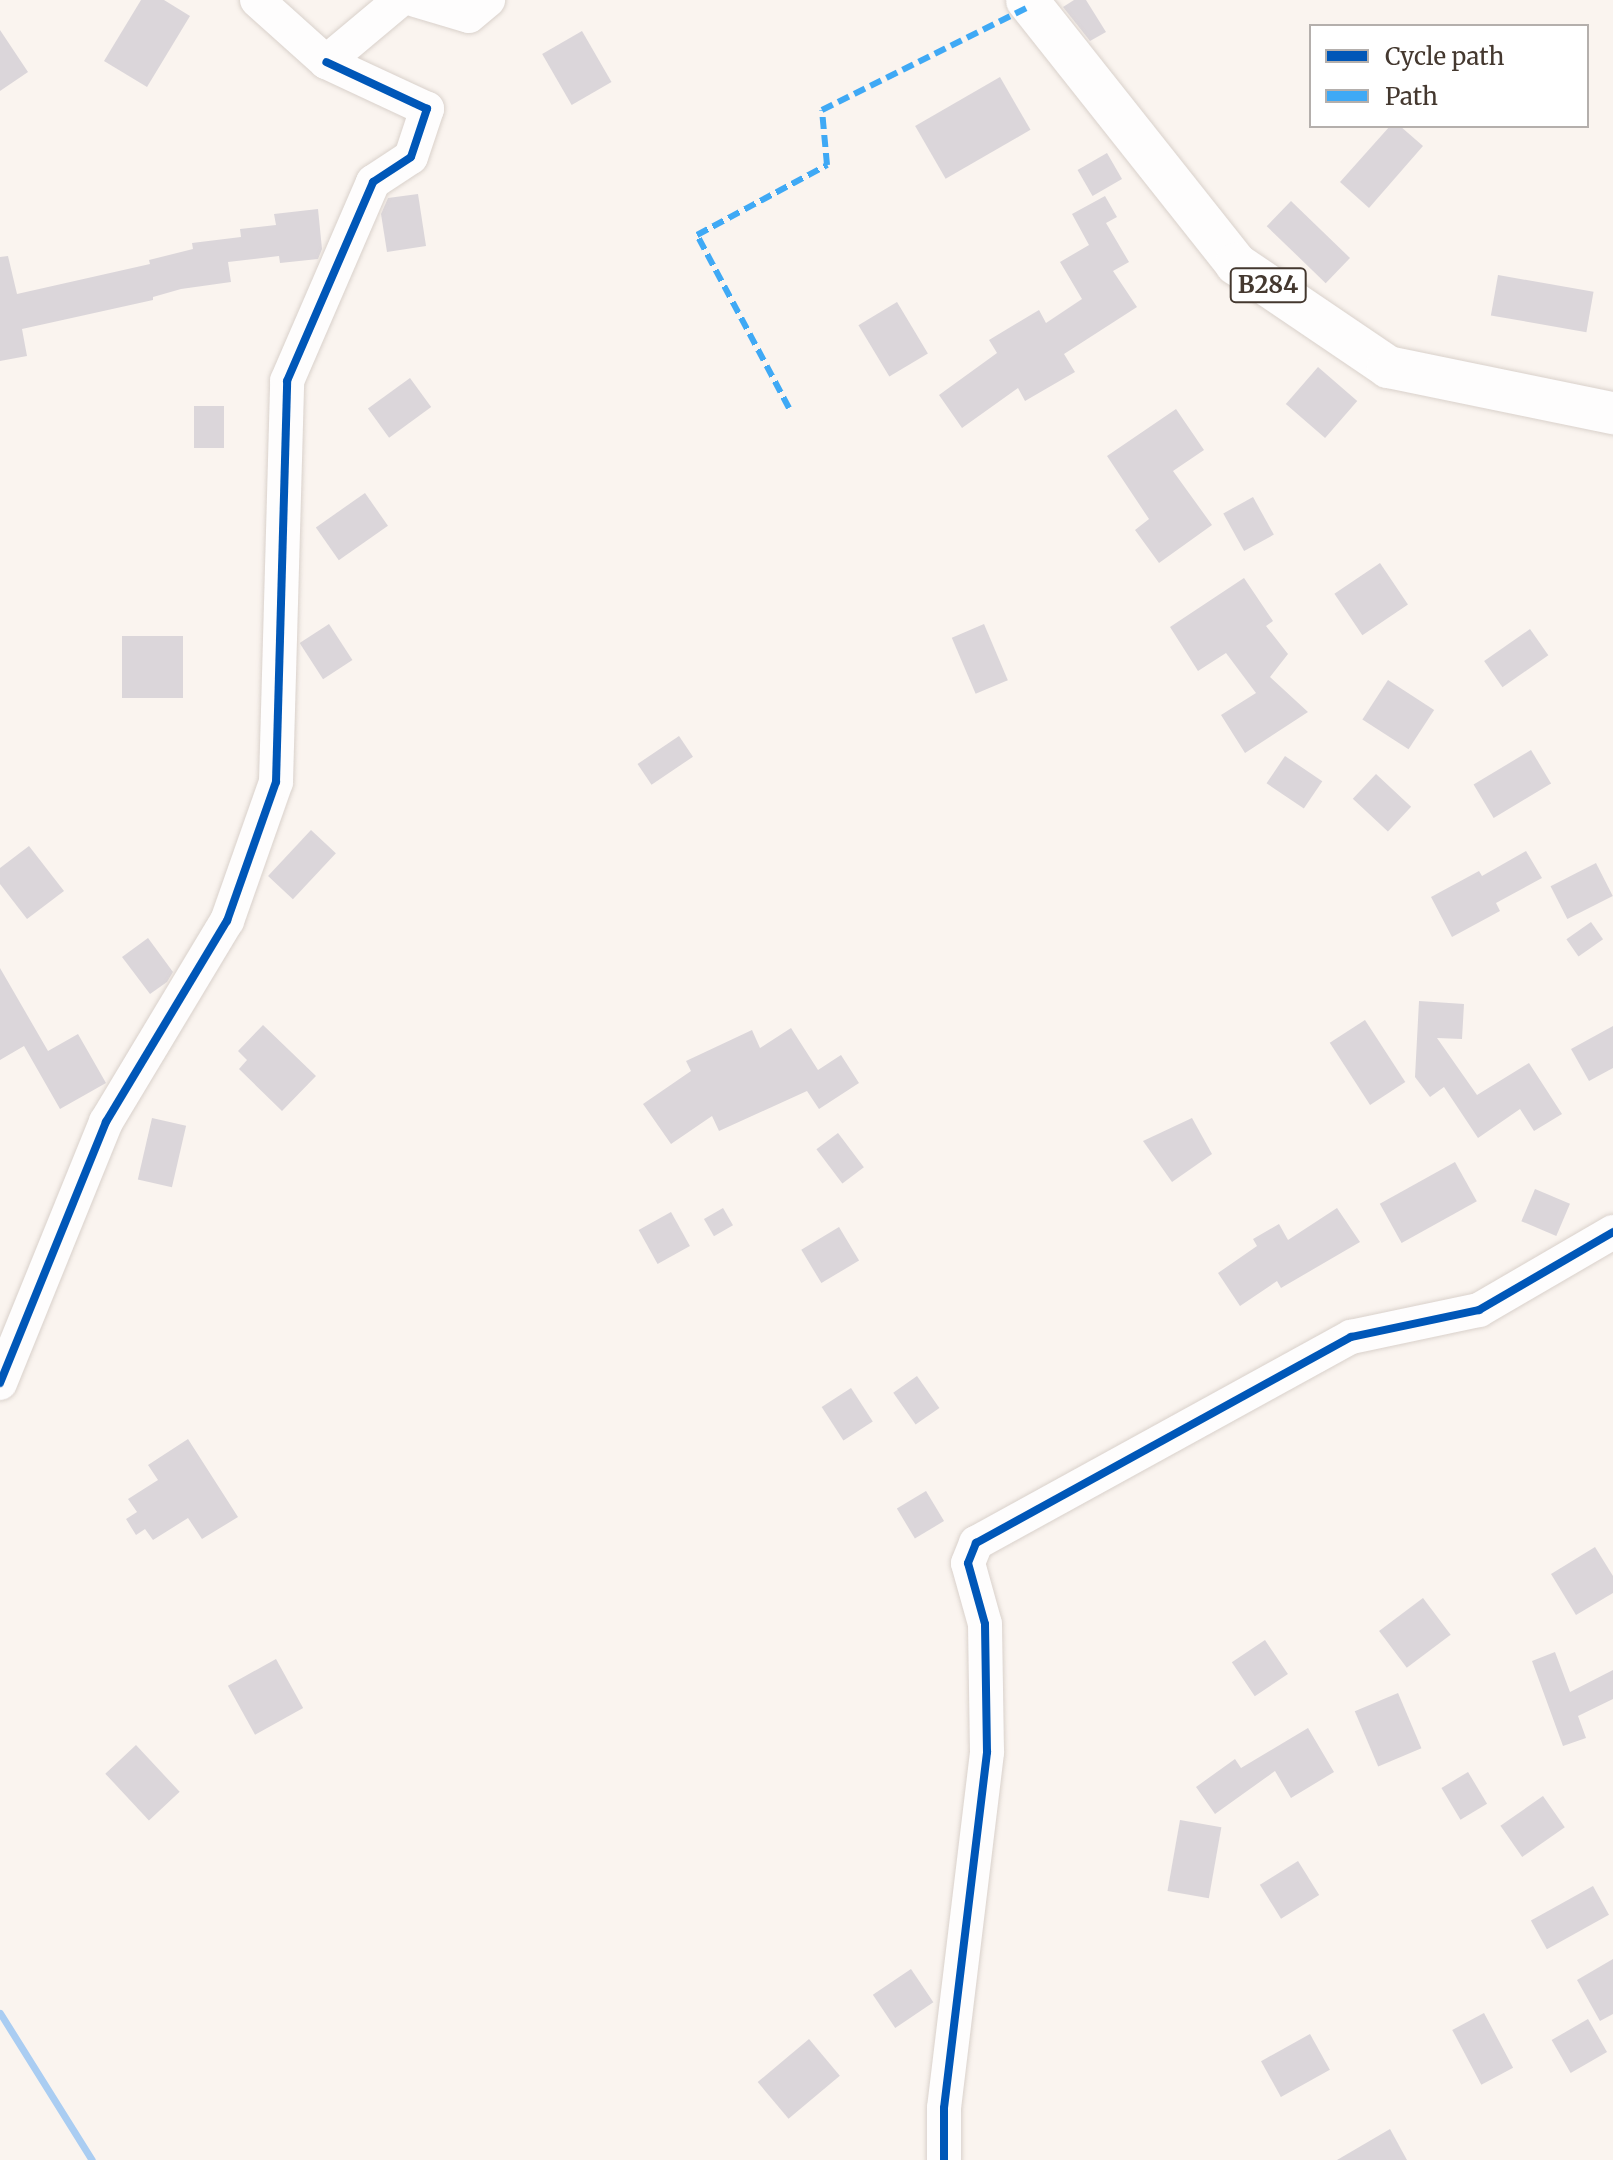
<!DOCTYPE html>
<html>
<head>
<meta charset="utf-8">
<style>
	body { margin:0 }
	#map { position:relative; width:1613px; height:2160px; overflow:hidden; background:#faf4ef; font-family:Merriweather,serif }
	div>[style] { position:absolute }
	.stream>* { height:7px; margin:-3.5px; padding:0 3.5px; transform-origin:3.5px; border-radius:3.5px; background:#aacdf2 }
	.building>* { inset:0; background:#dbd6da; transform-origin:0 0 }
	.roads { filter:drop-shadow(0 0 2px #d9d1cb) drop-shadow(0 0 2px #d9d1cb) }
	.minor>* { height:34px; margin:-17px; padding:0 17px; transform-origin:17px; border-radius:17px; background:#fefdfd }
	.major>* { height:42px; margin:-21px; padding:0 21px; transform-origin:21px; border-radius:21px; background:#fefdfd }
	.quiet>* { height:6px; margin-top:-3px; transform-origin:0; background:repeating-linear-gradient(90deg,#3fa9f5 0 12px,transparent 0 18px) }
	.cycleway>* { height:8px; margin:-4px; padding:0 4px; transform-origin:4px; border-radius:4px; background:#0057b8 }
	span { translate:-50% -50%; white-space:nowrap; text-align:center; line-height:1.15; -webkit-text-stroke:6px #fff; paint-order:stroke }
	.shield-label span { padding:2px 6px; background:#fff; border:2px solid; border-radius:6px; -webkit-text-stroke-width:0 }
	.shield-label { font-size:24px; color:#44382f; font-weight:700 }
	.legend { position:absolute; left:1309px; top:24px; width:280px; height:104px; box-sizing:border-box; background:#fff; border:2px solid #b4afac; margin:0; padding:10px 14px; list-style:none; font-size:24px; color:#44382f }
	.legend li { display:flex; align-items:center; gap:16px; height:40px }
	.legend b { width:40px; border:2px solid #b4afac }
</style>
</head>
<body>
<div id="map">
	<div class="stream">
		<i style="left:0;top:2013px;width:173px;rotate:58deg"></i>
	</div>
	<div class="building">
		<i style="clip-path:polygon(141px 0,164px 0,190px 16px,147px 87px,104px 61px)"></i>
		<i style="clip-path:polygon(1074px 0,1086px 0,1106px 32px,1090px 41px,1063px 7px)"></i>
		<i style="clip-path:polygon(0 30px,28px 72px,0 91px)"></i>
		<i style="left:582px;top:31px;width:59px;height:46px;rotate:60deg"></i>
		<i style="left:1000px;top:77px;width:61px;height:98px;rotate:60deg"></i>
		<i style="clip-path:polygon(1390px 126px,1400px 126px,1423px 146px,1369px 208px,1340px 182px)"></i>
		<i style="left:1107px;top:153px;width:30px;height:34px;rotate:60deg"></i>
		<i style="clip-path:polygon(418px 194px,426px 246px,387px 252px,381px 214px,388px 198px)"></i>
		<i style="clip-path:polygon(1105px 196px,1117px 217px,1106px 223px,1129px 262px,1113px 271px,1137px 307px,1064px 354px,1075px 372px,1025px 401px,1018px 388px,962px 428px,939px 395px,997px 353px,989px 340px,1039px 310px,1046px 323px,1082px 299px,1060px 262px,1089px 245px,1072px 214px)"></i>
		<i style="left:1291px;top:201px;width:82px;height:35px;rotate:44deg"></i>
		<i style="clip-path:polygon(318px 209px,322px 249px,318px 259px,280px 263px,279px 256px,228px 262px,231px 282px,181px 289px,153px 297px,153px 300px,22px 329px,27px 356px,0 361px,0 257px,8px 256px,17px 294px,150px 264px,149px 260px,193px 249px,192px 243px,241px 237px,240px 229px,276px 225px,274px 214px)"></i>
		<i style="left:1498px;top:275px;width:97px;height:41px;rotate:10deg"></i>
		<i style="left:897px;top:302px;width:60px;height:45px;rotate:59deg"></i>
		<i style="left:1318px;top:367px;width:52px;height:49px;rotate:41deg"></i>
		<i style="left:410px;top:378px;width:36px;height:52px;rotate:54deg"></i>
		<i style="left:194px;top:406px;width:30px;height:42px"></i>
		<i style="clip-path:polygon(1176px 409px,1204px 450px,1173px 471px,1212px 525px,1159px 563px,1135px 530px,1149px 519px,1107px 456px)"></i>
		<i style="left:365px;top:493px;width:40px;height:60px;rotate:55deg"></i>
		<i style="left:1253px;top:497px;width:43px;height:34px;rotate:61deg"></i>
		<i style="left:1380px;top:563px;width:50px;height:55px;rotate:56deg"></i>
		<i style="clip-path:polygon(1244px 578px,1273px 621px,1266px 626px,1288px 654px,1270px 677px,1308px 712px,1245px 753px,1221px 715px,1256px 693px,1226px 653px,1198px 671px,1170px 627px)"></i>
		<i style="left:329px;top:624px;width:43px;height:35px;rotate:57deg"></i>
		<i style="left:984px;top:624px;width:61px;height:35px;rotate:67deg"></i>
		<i style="left:1530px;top:629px;width:32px;height:56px;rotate:55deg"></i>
		<i style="left:122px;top:636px;width:61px;height:62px"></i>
		<i style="left:1388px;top:680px;width:55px;height:47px;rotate:33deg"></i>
		<i style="left:679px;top:736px;width:25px;height:50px;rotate:56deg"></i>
		<i style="left:1531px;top:750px;width:39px;height:67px;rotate:59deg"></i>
		<i style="left:1285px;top:756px;width:45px;height:33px;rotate:34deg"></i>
		<i style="left:1376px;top:774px;width:48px;height:34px;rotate:43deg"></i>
		<i style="left:311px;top:830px;width:34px;height:63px;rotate:43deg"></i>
		<i style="clip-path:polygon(29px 846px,64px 891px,27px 919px,0 884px,0 868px)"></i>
		<i style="clip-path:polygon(1526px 851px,1542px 878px,1496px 903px,1500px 911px,1452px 937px,1431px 897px,1479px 871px,1482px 876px)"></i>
		<i style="left:1596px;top:863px;width:37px;height:51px;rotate:63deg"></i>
		<i style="left:1591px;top:922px;width:21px;height:30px;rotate:55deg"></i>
		<i style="clip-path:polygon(148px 938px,173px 972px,167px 982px,150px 994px,122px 957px)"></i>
		<i style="clip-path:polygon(0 968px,48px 1051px,78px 1034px,106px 1083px,60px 1109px,24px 1046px,0 1060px)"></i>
		<i style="clip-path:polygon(1419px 1001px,1464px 1004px,1462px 1039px,1437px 1038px,1477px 1095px,1529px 1063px,1562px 1114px,1534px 1131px,1520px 1109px,1478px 1138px,1444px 1087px,1430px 1097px,1415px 1077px)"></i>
		<i style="left:1365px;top:1020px;width:74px;height:42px;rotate:57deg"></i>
		<i style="clip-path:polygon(263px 1025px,316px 1076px,282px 1111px,239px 1069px,247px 1060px,238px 1051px)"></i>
		<i style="clip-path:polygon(1613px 1026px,1613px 1068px,1589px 1081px,1571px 1049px)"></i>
		<i style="clip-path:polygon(791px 1028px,818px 1070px,841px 1055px,859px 1083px,819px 1109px,807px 1091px,719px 1131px,712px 1116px,671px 1144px,643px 1104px,691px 1071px,686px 1061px,752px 1030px,760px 1048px)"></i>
		<i style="left:152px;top:1118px;width:35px;height:63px;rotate:13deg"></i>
		<i style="clip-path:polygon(1192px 1118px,1212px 1154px,1172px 1182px,1143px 1141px)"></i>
		<i style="left:838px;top:1133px;width:43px;height:27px;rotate:53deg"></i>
		<i style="left:1455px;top:1162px;width:45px;height:86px;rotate:61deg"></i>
		<i style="left:1535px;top:1189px;width:38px;height:35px;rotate:23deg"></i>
		<i style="left:723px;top:1208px;width:20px;height:22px;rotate:60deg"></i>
		<i style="clip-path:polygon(1337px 1208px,1360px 1242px,1281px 1288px,1277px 1281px,1240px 1306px,1218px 1273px,1257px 1246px,1253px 1239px,1279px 1224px,1288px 1240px)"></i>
		<i style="left:671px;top:1212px;width:39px;height:37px;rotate:61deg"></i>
		<i style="left:839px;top:1227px;width:39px;height:44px;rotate:59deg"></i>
		<i style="left:917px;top:1376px;width:39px;height:29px;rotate:55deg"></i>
		<i style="left:851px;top:1388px;width:40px;height:35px;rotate:57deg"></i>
		<i style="clip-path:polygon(188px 1439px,238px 1517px,202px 1539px,188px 1518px,153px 1540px,145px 1529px,136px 1535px,126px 1519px,137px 1512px,128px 1499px,158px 1480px,148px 1465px)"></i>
		<i style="left:926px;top:1491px;width:35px;height:34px;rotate:59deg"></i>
		<i style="clip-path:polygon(1595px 1547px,1613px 1576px,1613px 1593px,1576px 1615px,1551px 1574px)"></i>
		<i style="left:1423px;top:1598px;width:46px;height:55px;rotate:53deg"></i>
		<i style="left:1265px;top:1640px;width:41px;height:40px;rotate:56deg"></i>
		<i style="clip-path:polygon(1555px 1652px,1570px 1692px,1613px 1670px,1613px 1699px,1578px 1716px,1586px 1738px,1563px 1746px,1532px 1661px)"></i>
		<i style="left:276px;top:1659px;width:56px;height:55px;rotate:61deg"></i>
		<i style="left:1398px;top:1693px;width:60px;height:47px;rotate:67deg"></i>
		<i style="clip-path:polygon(1308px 1728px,1334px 1772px,1291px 1798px,1275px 1771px,1215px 1814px,1196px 1787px,1235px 1759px,1241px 1768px)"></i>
		<i style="left:136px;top:1745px;width:64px;height:42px;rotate:47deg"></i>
		<i style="left:1468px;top:1772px;width:37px;height:31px;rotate:59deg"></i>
		<i style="left:1543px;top:1796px;width:38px;height:52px;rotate:55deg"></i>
		<i style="left:1180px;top:1820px;width:42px;height:72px;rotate:10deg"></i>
		<i style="left:1298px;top:1861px;width:40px;height:45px;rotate:58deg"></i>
		<i style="left:1593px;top:1886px;width:33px;height:71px;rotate:61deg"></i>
		<i style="clip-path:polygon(1613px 1959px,1613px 2014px,1600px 2021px,1577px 1980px)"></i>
		<i style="left:911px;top:1969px;width:40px;height:46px;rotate:56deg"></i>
		<i style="left:1484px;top:2013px;width:62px;height:36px;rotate:62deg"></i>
		<i style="left:1588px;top:2019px;width:38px;height:42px;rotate:60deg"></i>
		<i style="left:1310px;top:2034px;width:41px;height:56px;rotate:61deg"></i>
		<i style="left:809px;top:2039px;width:48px;height:67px;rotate:50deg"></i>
		<i style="clip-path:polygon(1390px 2129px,1407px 2160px,1337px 2160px)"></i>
	</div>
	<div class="roads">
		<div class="minor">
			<i style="left:257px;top:0;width:93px;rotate:41.9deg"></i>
			<i style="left:326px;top:62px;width:97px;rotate:-40deg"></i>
			<i style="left:415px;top:0;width:56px;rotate:16.5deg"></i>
			<i style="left:469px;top:16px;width:25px;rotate:-40deg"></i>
			<i style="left:0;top:1383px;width:282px;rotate:-67.9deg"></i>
			<i style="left:106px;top:1122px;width:235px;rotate:-59deg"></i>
			<i style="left:227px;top:921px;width:147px;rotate:-70.6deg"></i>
			<i style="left:276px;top:782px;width:401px;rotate:-88.4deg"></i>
			<i style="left:287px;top:381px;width:217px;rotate:-66.6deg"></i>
			<i style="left:373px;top:182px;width:45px;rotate:-33.3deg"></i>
			<i style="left:411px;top:157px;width:51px;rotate:-71.6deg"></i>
			<i style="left:427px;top:109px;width:111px;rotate:-155deg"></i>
			<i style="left:944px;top:2160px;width:52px;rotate:-90deg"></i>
			<i style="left:944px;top:2108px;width:359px;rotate:-83.1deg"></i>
			<i style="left:987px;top:1752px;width:128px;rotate:-90.9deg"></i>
			<i style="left:985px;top:1624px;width:63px;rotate:-105.6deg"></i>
			<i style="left:968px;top:1563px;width:22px;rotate:-68deg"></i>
			<i style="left:976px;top:1543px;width:428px;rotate:-28.8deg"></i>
			<i style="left:1351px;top:1337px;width:131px;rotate:-11.9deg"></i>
			<i style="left:1479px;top:1310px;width:155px;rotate:-30.2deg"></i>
		</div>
		<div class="major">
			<i style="left:1027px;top:0;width:337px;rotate:51.6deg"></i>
			<i style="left:1236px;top:264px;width:184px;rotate:34.1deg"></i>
			<i style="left:1388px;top:367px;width:230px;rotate:11.6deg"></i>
		</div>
	</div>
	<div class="quiet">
		<i style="left:789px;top:408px;width:196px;rotate:-118deg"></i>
		<i style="left:697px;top:235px;width:148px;rotate:-28.3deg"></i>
		<i style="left:827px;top:165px;width:55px;rotate:-95.2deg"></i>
		<i style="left:822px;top:110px;width:233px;rotate:-26.5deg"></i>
	</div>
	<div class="cycleway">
		<i style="left:0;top:1383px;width:282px;rotate:-67.9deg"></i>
		<i style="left:106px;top:1122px;width:235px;rotate:-59deg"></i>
		<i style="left:227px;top:921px;width:147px;rotate:-70.6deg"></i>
		<i style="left:276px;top:782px;width:401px;rotate:-88.4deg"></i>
		<i style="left:287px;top:381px;width:217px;rotate:-66.6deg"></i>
		<i style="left:373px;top:182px;width:45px;rotate:-33.3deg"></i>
		<i style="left:411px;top:157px;width:51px;rotate:-71.6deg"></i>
		<i style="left:427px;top:109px;width:111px;rotate:-155deg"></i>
		<i style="left:944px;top:2160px;width:52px;rotate:-90deg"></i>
		<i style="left:944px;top:2108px;width:359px;rotate:-83.1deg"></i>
		<i style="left:987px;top:1752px;width:128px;rotate:-90.9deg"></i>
		<i style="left:985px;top:1624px;width:63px;rotate:-105.6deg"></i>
		<i style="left:968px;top:1563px;width:22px;rotate:-68deg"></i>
		<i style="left:976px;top:1543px;width:428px;rotate:-28.8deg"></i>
		<i style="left:1351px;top:1337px;width:131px;rotate:-11.9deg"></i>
		<i style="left:1479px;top:1310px;width:155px;rotate:-30.2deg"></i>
	</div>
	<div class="shield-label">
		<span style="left:1268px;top:285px">B284</span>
	</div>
	<ul class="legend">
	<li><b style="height:10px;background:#0057b8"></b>Cycle path</li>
	<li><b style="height:10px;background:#3fa9f5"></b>Path</li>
	</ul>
</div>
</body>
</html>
